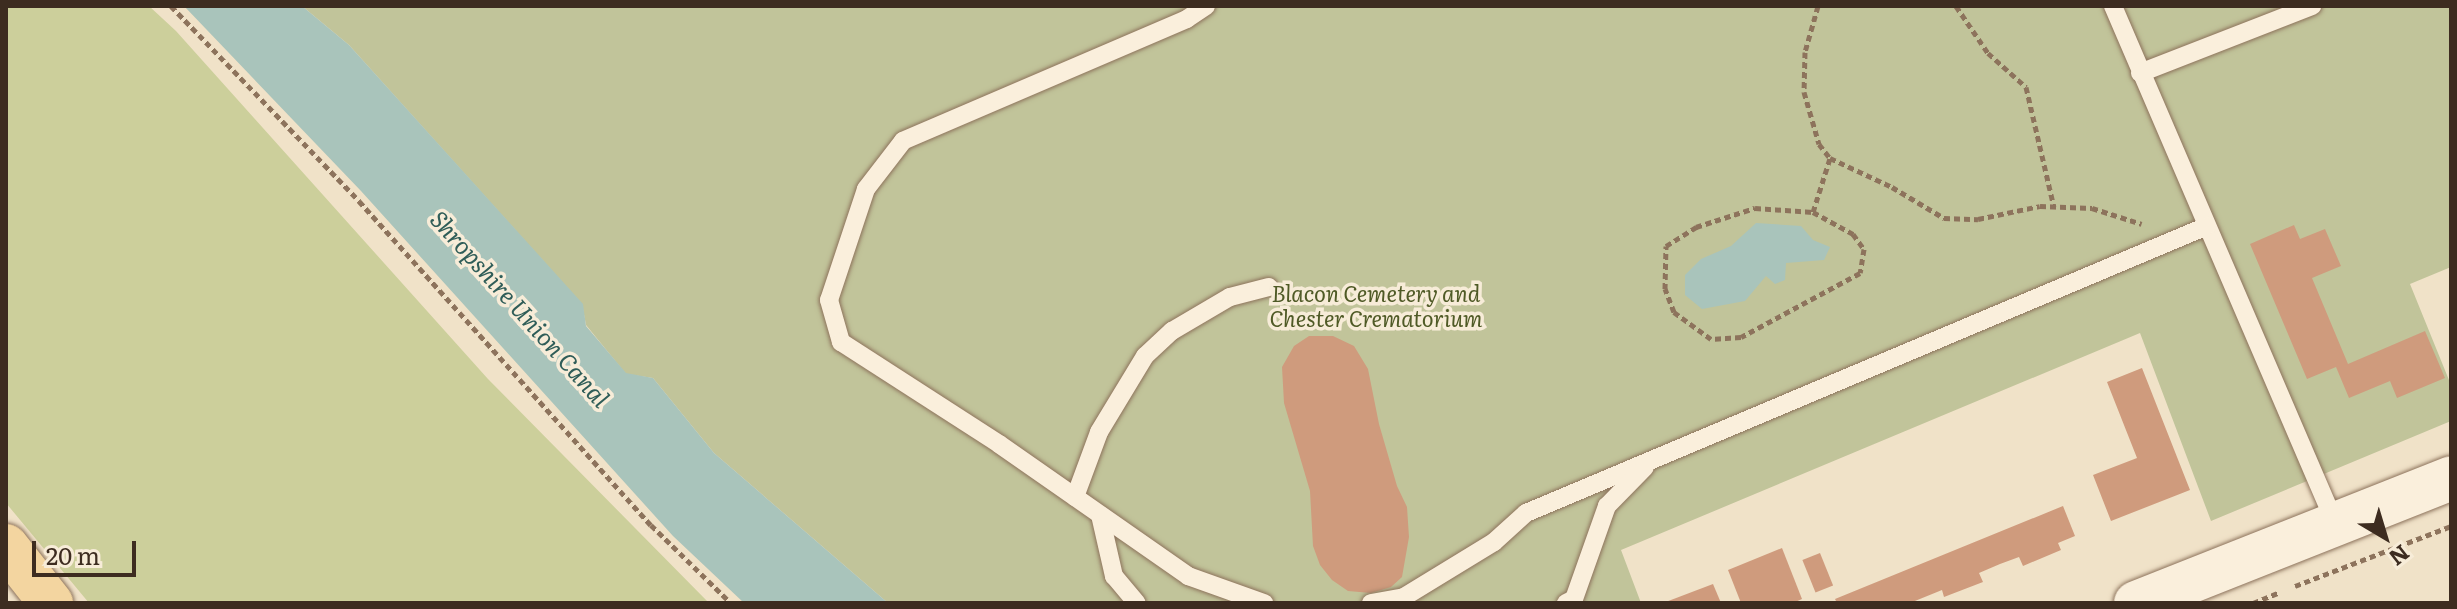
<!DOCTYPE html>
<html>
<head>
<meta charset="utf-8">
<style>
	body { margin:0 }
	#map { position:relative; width:2457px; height:609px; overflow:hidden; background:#f0e2c8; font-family:Literata,serif }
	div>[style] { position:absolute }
	.green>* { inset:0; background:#cccf9b }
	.cemetery>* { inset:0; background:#c1c49a }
	.water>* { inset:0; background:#a9c4bb }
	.building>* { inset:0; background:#cf9b7d; transform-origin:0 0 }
	.path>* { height:5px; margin-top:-2.5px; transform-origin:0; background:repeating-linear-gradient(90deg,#8d735c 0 6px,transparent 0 10px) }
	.roads { filter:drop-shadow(0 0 2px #8d735c) drop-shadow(0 0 2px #8d735c) }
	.service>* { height:18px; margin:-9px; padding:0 9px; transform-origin:9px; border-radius:9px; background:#faefdc }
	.tertiary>* { height:44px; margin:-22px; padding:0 22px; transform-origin:22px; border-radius:22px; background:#faefdc }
	.primary>* { height:44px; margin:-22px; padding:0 22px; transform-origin:22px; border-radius:22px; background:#f3d5a0 }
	span { translate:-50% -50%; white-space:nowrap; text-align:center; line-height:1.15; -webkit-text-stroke:7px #f7ecd8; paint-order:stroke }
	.park-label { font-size:22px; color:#4f5a26; font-style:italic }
	.water-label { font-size:24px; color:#2f5d58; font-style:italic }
	.frame { position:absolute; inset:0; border:8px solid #3d2c20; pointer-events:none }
	.north { position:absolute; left:2345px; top:497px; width:80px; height:80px; -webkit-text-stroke:6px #f7ecd8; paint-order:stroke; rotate:142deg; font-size:22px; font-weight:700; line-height:32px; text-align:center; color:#3d2c20 }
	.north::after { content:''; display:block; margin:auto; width:28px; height:36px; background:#3d2c20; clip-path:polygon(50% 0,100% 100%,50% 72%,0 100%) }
	.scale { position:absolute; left:32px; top:541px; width:104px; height:36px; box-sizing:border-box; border:4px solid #3d2c20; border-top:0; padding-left:10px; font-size:24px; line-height:28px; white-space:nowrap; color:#3d2c20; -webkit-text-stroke:6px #f7ecd8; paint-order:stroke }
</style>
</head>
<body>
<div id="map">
	<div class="green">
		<i style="clip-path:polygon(6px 6px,149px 6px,176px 31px,488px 379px,709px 603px,89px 603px,6px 503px)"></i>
	</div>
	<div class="cemetery">
		<i style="clip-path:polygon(302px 6px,2451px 6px,2451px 267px,2410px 284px,2451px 385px,2451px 421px,2211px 521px,2140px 333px,1621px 550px,1641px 603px,888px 603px,714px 453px,653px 378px,626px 374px,586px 325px,582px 304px,349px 45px)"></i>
	</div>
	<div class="water">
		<i style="clip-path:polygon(184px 6px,302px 6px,349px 45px,583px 304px,586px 326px,626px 373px,653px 378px,714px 453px,888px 603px,744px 603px,673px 536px,361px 191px)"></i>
		<i style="clip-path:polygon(1756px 223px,1801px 226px,1813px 240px,1830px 247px,1824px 260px,1786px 263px,1785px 280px,1775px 284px,1766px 276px,1745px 301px,1702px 309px,1685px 295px,1685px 275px,1701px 259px,1731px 246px)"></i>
	</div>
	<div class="building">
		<i style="clip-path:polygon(2294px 225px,2300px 239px,2325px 229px,2341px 266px,2312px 278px,2348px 364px,2425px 331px,2445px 378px,2397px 398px,2390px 381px,2349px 398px,2336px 367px,2307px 379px,2250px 244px)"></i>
		<i style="clip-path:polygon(1309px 336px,1333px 336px,1354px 346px,1368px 369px,1379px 424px,1397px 486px,1407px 507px,1409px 537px,1402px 577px,1391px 587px,1371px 593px,1348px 591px,1332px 580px,1320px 565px,1313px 546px,1310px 491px,1284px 403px,1282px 367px,1294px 346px)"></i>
		<i style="clip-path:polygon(2142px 368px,2190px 490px,2111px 521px,2093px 475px,2137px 458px,2107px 382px)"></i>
		<i style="clip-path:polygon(2063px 506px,2075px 536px,2058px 543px,2061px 550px,2023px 566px,2019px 557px,2000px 564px,1979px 573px,1983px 582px,1944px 597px,1942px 590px,1910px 603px,1837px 603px,1835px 599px)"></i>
		<i style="clip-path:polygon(1782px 548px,1802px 599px,1793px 603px,1741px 603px,1728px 570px)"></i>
		<i style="left:1820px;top:553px;width:35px;height:19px;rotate:68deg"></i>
		<i style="clip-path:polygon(1713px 584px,1721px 603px,1663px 603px)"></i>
	</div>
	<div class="path">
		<i style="left:171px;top:6px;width:271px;rotate:46deg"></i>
		<i style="left:359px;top:201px;width:436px;rotate:48deg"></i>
		<i style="left:651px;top:525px;width:112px;rotate:44.3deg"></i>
		<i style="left:1818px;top:6px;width:48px;rotate:105.8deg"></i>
		<i style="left:1805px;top:52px;width:40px;rotate:91.4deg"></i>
		<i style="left:1804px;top:92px;width:54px;rotate:73.9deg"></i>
		<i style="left:1819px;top:144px;width:18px;rotate:52deg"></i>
		<i style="left:1830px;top:158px;width:68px;rotate:25.1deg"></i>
		<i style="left:1892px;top:187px;width:61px;rotate:30.8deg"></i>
		<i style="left:1944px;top:218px;width:34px;rotate:2deg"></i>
		<i style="left:1978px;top:219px;width:63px;rotate:-11.8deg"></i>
		<i style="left:2040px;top:206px;width:52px;rotate:2.2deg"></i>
		<i style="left:2092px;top:208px;width:52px;rotate:17.7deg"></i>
		<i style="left:1956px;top:6px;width:57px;rotate:55.8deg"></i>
		<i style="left:1988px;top:53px;width:51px;rotate:41.8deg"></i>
		<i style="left:2026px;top:87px;width:123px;rotate:76.9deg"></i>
		<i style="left:1813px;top:212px;width:46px;rotate:28.8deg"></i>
		<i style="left:1853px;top:234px;width:19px;rotate:54deg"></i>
		<i style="left:1864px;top:249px;width:24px;rotate:99deg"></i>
		<i style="left:1860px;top:273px;width:135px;rotate:151.7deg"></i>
		<i style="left:1741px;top:337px;width:30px;rotate:176deg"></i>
		<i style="left:1711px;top:339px;width:46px;rotate:-143.9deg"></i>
		<i style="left:1674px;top:312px;width:25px;rotate:-111deg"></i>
		<i style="left:1665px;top:289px;width:43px;rotate:-88.7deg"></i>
		<i style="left:1666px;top:246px;width:36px;rotate:-32deg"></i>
		<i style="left:1696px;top:227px;width:62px;rotate:-17.9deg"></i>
		<i style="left:1755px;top:208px;width:58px;rotate:3.9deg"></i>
		<i style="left:1813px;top:212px;width:57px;rotate:-72.5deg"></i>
		<i style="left:2295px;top:586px;width:167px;rotate:-21deg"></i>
		<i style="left:2253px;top:603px;width:27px;rotate:-22deg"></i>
	</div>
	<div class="roads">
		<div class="service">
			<i style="left:1206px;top:6px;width:23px;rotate:146deg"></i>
			<i style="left:1187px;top:19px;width:309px;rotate:156.8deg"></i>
			<i style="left:903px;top:141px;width:61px;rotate:127.6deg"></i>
			<i style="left:866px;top:189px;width:117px;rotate:108.4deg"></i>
			<i style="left:829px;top:300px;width:44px;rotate:74.1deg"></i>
			<i style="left:841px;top:342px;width:188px;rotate:32.8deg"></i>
			<i style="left:999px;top:444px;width:231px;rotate:34.9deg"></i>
			<i style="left:1188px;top:576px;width:81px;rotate:19.6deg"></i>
			<i style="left:2113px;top:6px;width:563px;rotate:66.76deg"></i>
			<i style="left:2140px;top:73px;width:185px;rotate:-21.3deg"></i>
			<i style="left:1075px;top:497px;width:69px;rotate:-69.7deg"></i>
			<i style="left:1099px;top:432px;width:89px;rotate:-58.8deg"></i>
			<i style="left:1145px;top:356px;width:37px;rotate:-43deg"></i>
			<i style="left:1172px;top:331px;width:67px;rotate:-30.4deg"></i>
			<i style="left:1230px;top:297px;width:40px;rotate:-14.4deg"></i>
			<i style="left:1100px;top:515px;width:63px;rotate:77.1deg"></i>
			<i style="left:1114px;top:576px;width:35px;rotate:50deg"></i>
			<i style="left:1371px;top:603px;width:34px;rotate:-10deg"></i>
			<i style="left:1404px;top:597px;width:105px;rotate:-31.4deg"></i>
			<i style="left:1494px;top:542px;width:43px;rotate:-42.2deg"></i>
			<i style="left:1526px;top:513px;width:739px;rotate:-22.85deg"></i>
			<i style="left:1566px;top:603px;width:9px;rotate:-27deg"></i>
			<i style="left:1574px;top:599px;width:99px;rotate:-70.5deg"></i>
			<i style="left:1607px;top:506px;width:54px;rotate:-45.7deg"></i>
		</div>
		<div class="tertiary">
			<i style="left:2136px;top:603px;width:339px;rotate:-21.6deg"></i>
		</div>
		<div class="primary">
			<i style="left:6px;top:546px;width:73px;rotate:51.7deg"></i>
		</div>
	</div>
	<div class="park-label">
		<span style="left:1376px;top:305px">Blacon Cemetery and<br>Chester Crematorium</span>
	</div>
	<div class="water-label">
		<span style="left:521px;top:308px;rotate:48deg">Shropshire Union Canal</span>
	</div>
	<div class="frame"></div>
	<div class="north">N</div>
	<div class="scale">20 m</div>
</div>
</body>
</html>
